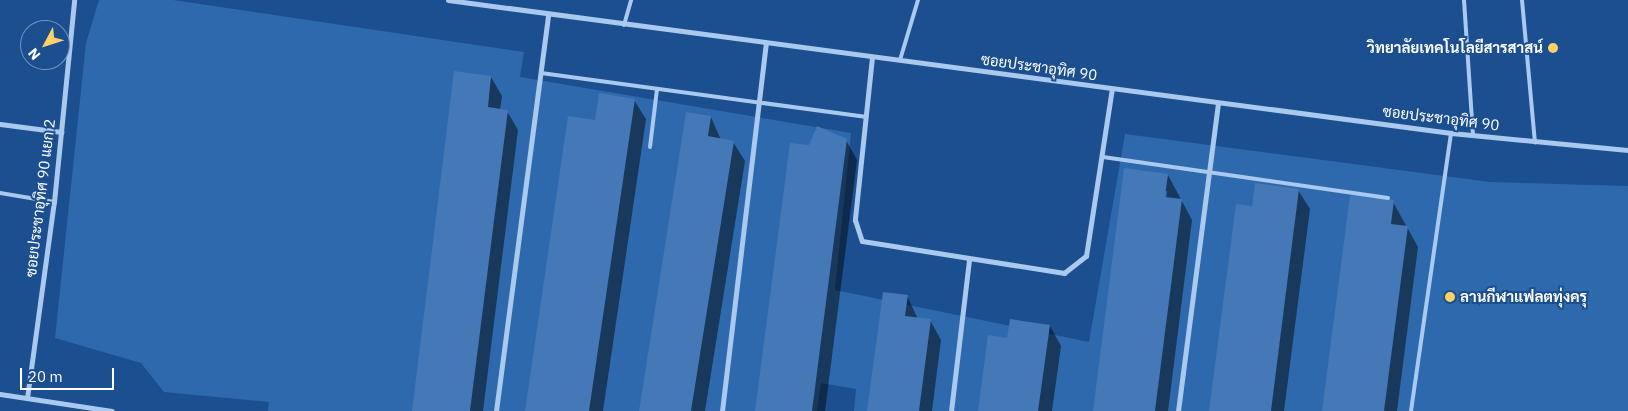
<!DOCTYPE html>
<html>
<head>
<meta charset="utf-8">
<style>
	body { margin:0 }
	#map { position:relative; width:1628px; height:411px; overflow:hidden; background:#1b4f8f; font-family:"IBM Plex Sans",Sarabun,sans-serif }
	div>[style] { position:absolute }
	.green>* { inset:0; background:#2e69ad }
	.shadow>* { inset:0; background:#0007 }
	.building>* { inset:0; background:#4478b7 }
	.lane>* { height:4px; margin:-2px; padding:0 2px; transform-origin:2px; border-radius:2px; background:#a9c9ee }
	.street>* { height:5px; margin:-2.5px; padding:0 2.5px; transform-origin:2.5px; border-radius:2.5px; background:#a9c9ee }
	.dots>* { width:14px; height:14px; translate:-50% -50%; box-sizing:border-box; border:2px solid #1b4f8f; border-radius:50% }
	span { translate:-50% -50%; white-space:nowrap; text-align:center; line-height:1.15; -webkit-text-stroke:4px #1b4f8f; paint-order:stroke }
	.poi-label { font-size:15px; color:#fff; font-weight:700 }
	.right { translate:-100% -50%; text-align:right }
	.left { translate:0 -50%; text-align:left }
	.street-label { font-size:15px; color:#fff }
	.north { position:absolute; left:20px; top:20px; width:50px; height:50px; box-sizing:border-box; background:#1b4f8f; border:1px solid #7695bc; border-radius:50%; rotate:230deg; font-size:14px; font-weight:700; line-height:20px; text-align:center; color:#fff }
	.north::after { content:''; display:block; margin:auto; width:18px; height:22px; background:#ffd166; clip-path:polygon(50% 0,100% 100%,50% 72%,0 100%) }
	.scale { position:absolute; left:20px; top:368px; width:94px; height:22px; box-sizing:border-box; border:2px solid #fff; border-top:0; padding-left:6px; font-size:15px; line-height:18px; white-space:nowrap; color:#fff; -webkit-text-stroke:4px #1b4f8f; paint-order:stroke }
</style>
</head>
<body>
<div id="map">
	<div class="green">
		<i style="clip-path:polygon(99px 0,173px 0,524px 52px,520px 77px,851px 133px,835px 290px,1089px 342px,1125px 134px,1490px 182px,1628px 186px,1628px 411px,854px 411px,856px 389px,821px 383px,817px 411px,268px 411px,269px 402px,164px 392px,141px 363px,55px 338px,86px 43px)"></i>
	</div>
	<div class="shadow">
		<i style="clip-path:polygon(491px 77px,502px 96px,500px 110px,507px 111px,518px 130px,483px 411px,413px 411px)"></i>
		<i style="clip-path:polygon(634px 100px,646px 119px,603px 411px,526px 411px,596px 122px)"></i>
		<i style="clip-path:polygon(711px 117px,721px 140px,733px 142px,745px 161px,705px 411px,640px 411px)"></i>
		<i style="clip-path:polygon(846px 140px,857px 160px,825px 411px,756px 411px,809px 147px)"></i>
		<i style="clip-path:polygon(evenodd,1168px 175px,1192px 220px,1168px 411px,1094px 411px,1168px 175px,1165px 191px,1167px 191px,1166px 204px,1163px 203px,1165px 191px)"></i>
		<i style="clip-path:polygon(1298px 190px,1310px 209px,1284px 411px,1210px 411px,1253px 208px)"></i>
		<i style="clip-path:polygon(1393px 202px,1418px 247px,1397px 411px,1323px 411px)"></i>
		<i style="clip-path:polygon(907px 296px,918px 319px,930px 320px,941px 340px,932px 411px,868px 411px)"></i>
		<i style="clip-path:polygon(1050px 326px,1061px 346px,1052px 411px,979px 411px,1008px 339px)"></i>
	</div>
	<div class="building">
		<i style="clip-path:polygon(454px 71px,491px 76px,488px 107px,508px 110px,470px 411px,412px 411px)"></i>
		<i style="clip-path:polygon(599px 93px,635px 99px,589px 411px,525px 411px,568px 116px,595px 120px)"></i>
		<i style="clip-path:polygon(686px 112px,711px 116px,708px 136px,734px 141px,691px 411px,639px 411px)"></i>
		<i style="clip-path:polygon(817px 126px,847px 139px,812px 411px,755px 411px,790px 143px,809px 145px)"></i>
		<i style="clip-path:polygon(1124px 168px,1168px 174px,1165px 197px,1182px 199px,1155px 411px,1093px 411px)"></i>
		<i style="clip-path:polygon(1255px 183px,1299px 189px,1271px 411px,1209px 411px,1236px 204px,1252px 206px)"></i>
		<i style="clip-path:polygon(1350px 195px,1394px 200px,1391px 224px,1408px 226px,1384px 411px,1322px 411px)"></i>
		<i style="clip-path:polygon(883px 292px,908px 295px,905px 316px,931px 319px,919px 411px,867px 411px)"></i>
		<i style="clip-path:polygon(1010px 319px,1050px 325px,1038px 411px,978px 411px,988px 335px,1007px 338px)"></i>
	</div>
	<div class="lane">
		<i style="left:1464px;top:0;width:136px;rotate:86.2deg"></i>
		<i style="left:1522px;top:0;width:143px;rotate:84.8deg"></i>
		<i style="left:624px;top:25px;width:26px;rotate:-74deg"></i>
		<i style="left:900px;top:60px;width:63px;rotate:-73.3deg"></i>
		<i style="left:541px;top:73px;width:327px;rotate:7.7deg"></i>
		<i style="left:650px;top:147px;width:58px;rotate:-83.1deg"></i>
		<i style="left:1103px;top:157px;width:288px;rotate:8.2deg"></i>
		<i style="left:0;top:193px;width:55px;rotate:9.5deg"></i>
		<i style="left:1411px;top:411px;width:281px;rotate:-81.8deg"></i>
	</div>
	<div class="street">
		<i style="left:448px;top:0;width:1012px;rotate:7.55deg"></i>
		<i style="left:1451px;top:133px;width:178px;rotate:5.5deg"></i>
		<i style="left:872px;top:57px;width:164px;rotate:96deg"></i>
		<i style="left:855px;top:220px;width:22px;rotate:72deg"></i>
		<i style="left:862px;top:241px;width:205px;rotate:9deg"></i>
		<i style="left:1064px;top:273px;width:28px;rotate:-38deg"></i>
		<i style="left:1086px;top:256px;width:169px;rotate:-81.2deg"></i>
		<i style="left:0;top:124px;width:62px;rotate:7.5deg"></i>
		<i style="left:0;top:394px;width:113px;rotate:8.6deg"></i>
		<i style="left:27px;top:398px;width:198px;rotate:-82.2deg"></i>
		<i style="left:54px;top:202px;width:203px;rotate:-84.3deg"></i>
		<i style="left:496px;top:411px;width:399px;rotate:-82.5deg"></i>
		<i style="left:722px;top:411px;width:371px;rotate:-83.2deg"></i>
		<i style="left:951px;top:411px;width:153px;rotate:-83.2deg"></i>
		<i style="left:1178px;top:411px;width:311px;rotate:-82.6deg"></i>
	</div>
	<div class="dots">
		<i style="left:1553px;top:48px;background:#ffd166"></i>
		<i style="left:1450px;top:297px;background:#ffd166"></i>
	</div>
	<div class="poi-label">
		<span class="right" style="left:1543px;top:48px">วิทยาลัยเทคโนโลยีสารสาสน์</span>
		<span class="left" style="left:1460px;top:297px">ลานกีฬาแฟลตทุ่งครุ</span>
	</div>
	<div class="street-label">
		<span style="left:1039px;top:67px;rotate:8deg">ซอยประชาอุทิศ 90</span>
		<span style="left:1441px;top:118px;rotate:7deg">ซอยประชาอุทิศ 90</span>
		<span style="left:40px;top:198px;rotate:-83deg">ซอยประชาอุทิศ 90 แยก 2</span>
	</div>
	<div class="north">N</div>
	<div class="scale">20 m</div>
</div>
</body>
</html>
